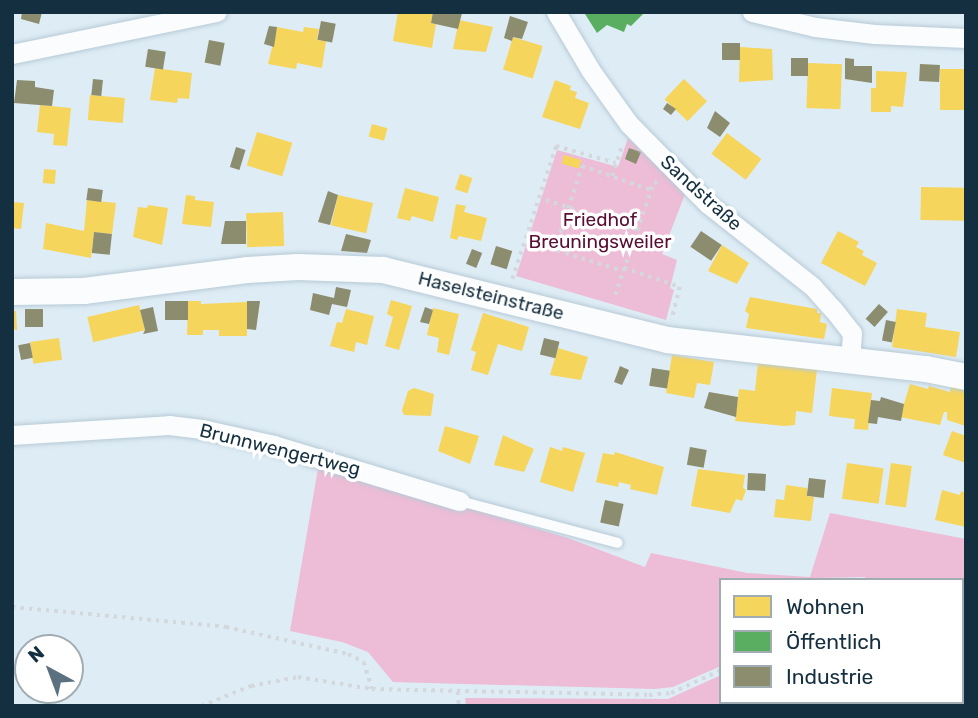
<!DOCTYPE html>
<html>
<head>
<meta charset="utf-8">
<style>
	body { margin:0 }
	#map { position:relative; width:978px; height:718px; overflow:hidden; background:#deecf5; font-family:Rubik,sans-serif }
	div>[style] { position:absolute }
	.green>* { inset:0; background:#edbcd6 }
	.homes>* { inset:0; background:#f6d55c; transform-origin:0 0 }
	.public>* { inset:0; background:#5aae61 }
	.industry>* { inset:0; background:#8c8c6e; transform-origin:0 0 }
	.path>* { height:3.5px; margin-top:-1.75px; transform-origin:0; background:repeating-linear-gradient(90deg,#d4d8dc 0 3.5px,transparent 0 8.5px) }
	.roads { filter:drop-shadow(0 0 2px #b7cad6) drop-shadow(0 0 2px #b7cad6) }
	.lane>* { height:10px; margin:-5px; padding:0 5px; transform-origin:5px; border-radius:5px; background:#fafcfe }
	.street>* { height:19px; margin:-9.5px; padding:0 9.5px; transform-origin:9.5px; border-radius:9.5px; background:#fafcfe }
	.secondary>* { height:26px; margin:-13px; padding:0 13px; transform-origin:13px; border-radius:13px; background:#fafcfe }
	span { translate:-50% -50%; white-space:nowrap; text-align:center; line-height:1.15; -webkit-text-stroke:7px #fff; paint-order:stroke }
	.street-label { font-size:19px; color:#142f3f }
	.park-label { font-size:19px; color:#5a0d33 }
	.frame { position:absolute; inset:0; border:14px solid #142f3f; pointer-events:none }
	.legend { position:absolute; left:719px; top:578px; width:245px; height:126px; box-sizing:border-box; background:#fff; border:2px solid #a1acb2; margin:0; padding:9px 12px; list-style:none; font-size:21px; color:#142f3f }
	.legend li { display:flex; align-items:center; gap:14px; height:35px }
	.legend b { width:35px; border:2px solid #a1acb2 }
	.north { position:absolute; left:14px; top:634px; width:70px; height:70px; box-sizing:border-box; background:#fff; border:2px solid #a1acb2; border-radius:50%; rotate:319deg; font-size:19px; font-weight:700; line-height:28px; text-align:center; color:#142f3f }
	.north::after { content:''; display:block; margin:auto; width:24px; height:32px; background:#5b717f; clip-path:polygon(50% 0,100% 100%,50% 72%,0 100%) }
</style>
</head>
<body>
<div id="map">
	<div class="green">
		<i style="clip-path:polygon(628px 138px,685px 194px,662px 254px,677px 260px,670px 288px,674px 290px,666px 320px,516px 276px,557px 150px,618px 167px)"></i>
		<i style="clip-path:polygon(319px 463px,568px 538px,645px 567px,651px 553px,747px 573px,810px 577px,830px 513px,966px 539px,966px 683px,962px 680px,962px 580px,866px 580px,865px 577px,721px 580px,721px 666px,673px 687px,655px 689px,393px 682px,368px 652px,342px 642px,290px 631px)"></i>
		<i style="clip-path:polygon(721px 675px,721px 702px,962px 702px,962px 691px,966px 700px,964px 706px,466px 706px,465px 698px,668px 699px)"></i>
	</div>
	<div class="homes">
		<i style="clip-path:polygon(398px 12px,433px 12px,431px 23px,436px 24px,432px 48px,393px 41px)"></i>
		<i style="clip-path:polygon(459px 20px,493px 27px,486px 52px,453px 49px)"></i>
		<i style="clip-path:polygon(277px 27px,303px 32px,304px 27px,319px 29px,317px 40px,326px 41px,322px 68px,297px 63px,296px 69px,268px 64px)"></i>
		<i style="left:513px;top:37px;width:31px;height:34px;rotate:17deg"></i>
		<i style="clip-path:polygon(740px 47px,772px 49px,773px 80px,739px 82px)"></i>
		<i style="left:808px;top:63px;width:34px;height:45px;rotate:2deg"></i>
		<i style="clip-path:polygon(155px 68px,192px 73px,189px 99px,178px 98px,177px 103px,150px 100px)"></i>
		<i style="left:940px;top:69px;width:26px;height:41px"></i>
		<i style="clip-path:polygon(876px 71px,907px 72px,903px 107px,891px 106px,891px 112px,871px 112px,871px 88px,876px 88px)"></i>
		<i style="left:684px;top:79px;width:32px;height:28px;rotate:44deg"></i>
		<i style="clip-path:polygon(555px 80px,571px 86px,570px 90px,577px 92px,575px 98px,589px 103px,580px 129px,542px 117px)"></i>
		<i style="left:90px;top:95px;width:35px;height:25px;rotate:5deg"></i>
		<i style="clip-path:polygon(40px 105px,71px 108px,67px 146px,53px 145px,54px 134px,37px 132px)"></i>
		<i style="left:372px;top:124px;width:16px;height:13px;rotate:15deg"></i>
		<i style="left:257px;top:132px;width:37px;height:35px;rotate:17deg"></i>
		<i style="left:727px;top:133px;width:43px;height:26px;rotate:37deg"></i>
		<i style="left:564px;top:155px;width:18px;height:9px;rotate:16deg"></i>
		<i style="left:44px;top:169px;width:12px;height:14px;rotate:5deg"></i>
		<i style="left:460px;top:174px;width:13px;height:16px;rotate:18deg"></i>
		<i style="left:921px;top:187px;width:45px;height:33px;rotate:1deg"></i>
		<i style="clip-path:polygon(405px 188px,439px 197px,433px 222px,412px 216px,410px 221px,397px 218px)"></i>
		<i style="clip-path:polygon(186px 195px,195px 196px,195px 200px,214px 202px,211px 227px,182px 224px)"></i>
		<i style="left:338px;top:195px;width:36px;height:31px;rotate:13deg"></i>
		<i style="clip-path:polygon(87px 200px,116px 203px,112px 234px,94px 232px,91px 258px,43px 249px,46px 223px,84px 231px)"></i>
		<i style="clip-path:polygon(12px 202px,24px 203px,21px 229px,12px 228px)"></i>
		<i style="clip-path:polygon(456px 204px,466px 206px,464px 212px,487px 218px,481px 241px,459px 236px,457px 240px,450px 238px)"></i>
		<i style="clip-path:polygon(148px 205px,168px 208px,162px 245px,133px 237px,138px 207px,147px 208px)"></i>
		<i style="left:283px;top:212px;width:34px;height:37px;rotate:88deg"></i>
		<i style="clip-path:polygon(838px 231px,859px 242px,856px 247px,864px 251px,862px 255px,877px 263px,865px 286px,821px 263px)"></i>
		<i style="clip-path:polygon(722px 245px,749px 263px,737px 284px,708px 271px)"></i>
		<i style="clip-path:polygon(750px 297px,817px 309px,817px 313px,821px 313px,820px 322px,827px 324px,824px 339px,746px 328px,749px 314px,745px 311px)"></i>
		<i style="clip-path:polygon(391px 300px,412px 306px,399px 350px,385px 346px,393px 317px,387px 314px)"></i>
		<i style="clip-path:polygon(188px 301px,201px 301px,201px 304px,247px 302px,247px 336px,219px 336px,219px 330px,203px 330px,203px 335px,187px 335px)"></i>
		<i style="left:139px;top:305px;width:26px;height:53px;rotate:77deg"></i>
		<i style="clip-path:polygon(433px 308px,459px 314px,449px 355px,437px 352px,439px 338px,427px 335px)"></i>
		<i style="clip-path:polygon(346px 309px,374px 316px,367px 345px,356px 342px,354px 352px,330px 346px,337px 322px,342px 323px)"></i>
		<i style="clip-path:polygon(897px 309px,927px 313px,925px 327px,960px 332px,956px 357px,892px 347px)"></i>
		<i style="clip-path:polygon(12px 311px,16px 311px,17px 330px,12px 329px)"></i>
		<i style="clip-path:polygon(483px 313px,529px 327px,522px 351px,498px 344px,488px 375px,471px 370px,476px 352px,471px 350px)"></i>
		<i style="left:59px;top:338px;width:22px;height:29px;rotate:82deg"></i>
		<i style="clip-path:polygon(558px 348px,588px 357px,581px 380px,550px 375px)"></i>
		<i style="clip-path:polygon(672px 355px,714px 362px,710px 385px,697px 383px,694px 398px,666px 393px)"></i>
		<i style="clip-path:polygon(758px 362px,817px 369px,812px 413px,796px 411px,795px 425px,784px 426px,735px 421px,739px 389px,755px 391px)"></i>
		<i style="clip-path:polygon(910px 384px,928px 389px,929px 386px,950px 392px,951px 387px,966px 391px,966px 426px,947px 420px,947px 412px,944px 412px,940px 425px,900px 417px)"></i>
		<i style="clip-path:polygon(414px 388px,434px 394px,431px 416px,404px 415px,402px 410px,408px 391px)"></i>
		<i style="clip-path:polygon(832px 388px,872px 393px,868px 430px,854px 429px,855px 419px,829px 416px)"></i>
		<i style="clip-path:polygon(445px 426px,479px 436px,470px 464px,438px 451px)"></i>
		<i style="clip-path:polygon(952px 431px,966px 436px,966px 463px,943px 455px)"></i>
		<i style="clip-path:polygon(503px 435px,534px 449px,524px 472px,494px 465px)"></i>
		<i style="clip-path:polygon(550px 447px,562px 451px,563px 447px,585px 453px,573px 492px,540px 482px)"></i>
		<i style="clip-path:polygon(615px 452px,664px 467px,657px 495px,630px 489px,631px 485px,619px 482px,618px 487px,596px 482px,603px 453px,614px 455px)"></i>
		<i style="left:847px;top:463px;width:37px;height:36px;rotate:8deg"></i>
		<i style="left:891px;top:463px;width:21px;height:42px;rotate:8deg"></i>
		<i style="clip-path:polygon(698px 469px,745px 475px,743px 488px,746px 490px,742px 501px,736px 499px,730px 513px,691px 506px)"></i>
		<i style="clip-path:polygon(786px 485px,807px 488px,807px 496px,814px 497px,811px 521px,774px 517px,776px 499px,784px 500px)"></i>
		<i style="clip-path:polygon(942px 490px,960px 495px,961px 491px,966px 493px,966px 527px,935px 520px)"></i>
	</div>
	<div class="public">
		<i style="clip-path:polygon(645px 12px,631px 26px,627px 24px,624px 32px,607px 25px,597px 33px,585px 14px)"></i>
	</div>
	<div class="industry">
		<i style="clip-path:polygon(22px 12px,42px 12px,39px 24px,21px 19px)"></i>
		<i style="clip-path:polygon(433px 12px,462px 13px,458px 29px,431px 23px)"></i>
		<i style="clip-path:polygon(510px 16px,528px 22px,522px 39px,513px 37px,512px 41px,504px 38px)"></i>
		<i style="left:321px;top:21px;width:15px;height:19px;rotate:11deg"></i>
		<i style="clip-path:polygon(269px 26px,277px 27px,274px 47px,264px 44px)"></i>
		<i style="left:209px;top:40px;width:16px;height:23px;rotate:11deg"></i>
		<i style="left:722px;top:43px;width:18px;height:17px"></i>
		<i style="left:148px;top:49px;width:18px;height:18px;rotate:9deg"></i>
		<i style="left:791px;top:58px;width:17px;height:18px"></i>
		<i style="clip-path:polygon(845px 58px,854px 59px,854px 66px,872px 66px,872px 83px,845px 79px)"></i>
		<i style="left:920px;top:64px;width:20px;height:17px;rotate:3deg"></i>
		<i style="left:93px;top:79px;width:10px;height:16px;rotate:6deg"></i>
		<i style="clip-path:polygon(17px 80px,35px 81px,35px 87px,54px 90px,52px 106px,14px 103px)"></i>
		<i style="clip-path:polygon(667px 103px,676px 109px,671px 115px,663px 109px)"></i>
		<i style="clip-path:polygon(715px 111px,730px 123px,720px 137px,707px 128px)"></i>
		<i style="left:236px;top:147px;width:10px;height:21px;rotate:17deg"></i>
		<i style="clip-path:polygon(629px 148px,641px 152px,636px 164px,625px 159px)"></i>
		<i style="left:88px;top:188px;width:15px;height:12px;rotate:8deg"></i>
		<i style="clip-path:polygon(328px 191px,338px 195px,330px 225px,318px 222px)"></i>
		<i style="clip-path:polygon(225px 221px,246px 221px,246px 244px,221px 244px)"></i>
		<i style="left:701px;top:231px;width:25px;height:19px;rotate:34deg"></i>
		<i style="left:94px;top:232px;width:18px;height:21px;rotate:6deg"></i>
		<i style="clip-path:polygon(346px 234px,371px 240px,367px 253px,341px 251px)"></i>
		<i style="left:496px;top:246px;width:17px;height:19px;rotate:17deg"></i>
		<i style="left:472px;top:249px;width:11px;height:16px;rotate:22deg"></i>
		<i style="clip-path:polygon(336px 287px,351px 290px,347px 307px,332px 304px,329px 315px,310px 310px,313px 293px,334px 298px)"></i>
		<i style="left:165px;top:301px;width:23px;height:19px"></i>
		<i style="clip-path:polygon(247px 301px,260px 301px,256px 330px,247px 329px)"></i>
		<i style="left:879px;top:304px;width:12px;height:20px;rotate:42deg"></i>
		<i style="clip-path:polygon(153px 307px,158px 331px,143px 334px,145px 330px,140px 310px)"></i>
		<i style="clip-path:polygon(425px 307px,433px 310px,429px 324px,420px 322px)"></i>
		<i style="left:43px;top:309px;width:18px;height:18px;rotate:90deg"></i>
		<i style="left:886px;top:320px;width:10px;height:21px;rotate:11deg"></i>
		<i style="left:544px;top:338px;width:16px;height:17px;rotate:14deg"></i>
		<i style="left:30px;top:343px;width:15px;height:12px;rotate:79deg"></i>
		<i style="clip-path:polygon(620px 366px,629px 370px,622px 385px,614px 382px)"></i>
		<i style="left:652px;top:368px;width:18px;height:18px;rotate:9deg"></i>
		<i style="clip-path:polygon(709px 392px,738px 397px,736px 417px,704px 408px)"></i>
		<i style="clip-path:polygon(881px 397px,904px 404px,901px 421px,878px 417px,877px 424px,868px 423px,871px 400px,880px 401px)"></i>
		<i style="left:690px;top:447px;width:17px;height:18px;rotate:10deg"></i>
		<i style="left:748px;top:473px;width:18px;height:17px;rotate:3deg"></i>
		<i style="left:809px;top:478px;width:17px;height:18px;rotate:7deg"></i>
		<i style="left:605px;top:500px;width:19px;height:23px;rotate:12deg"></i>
	</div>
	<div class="path">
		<i style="left:612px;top:176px;width:33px;rotate:-72deg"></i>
		<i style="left:546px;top:200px;width:96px;rotate:18.2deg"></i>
		<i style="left:533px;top:243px;width:94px;rotate:17.3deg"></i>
		<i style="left:555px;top:249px;width:87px;rotate:-72deg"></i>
		<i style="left:582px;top:166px;width:73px;rotate:19.2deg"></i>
		<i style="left:624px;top:268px;width:59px;rotate:18.7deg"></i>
		<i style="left:680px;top:287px;width:34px;rotate:104deg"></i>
		<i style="left:512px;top:279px;width:140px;rotate:-71.7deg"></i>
		<i style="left:556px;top:146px;width:62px;rotate:15.8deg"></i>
		<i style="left:615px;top:295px;width:111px;rotate:-71.1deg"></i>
		<i style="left:651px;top:190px;width:8px;rotate:-67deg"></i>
		<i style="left:654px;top:183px;width:6px;rotate:-9deg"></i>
		<i style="left:12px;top:607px;width:215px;rotate:5.3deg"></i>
		<i style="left:226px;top:627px;width:125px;rotate:12.5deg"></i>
		<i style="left:348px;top:654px;width:18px;rotate:27deg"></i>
		<i style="left:364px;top:662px;width:28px;rotate:73deg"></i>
		<i style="left:962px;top:684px;width:4px;rotate:27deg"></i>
		<i style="left:458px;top:692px;width:14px;rotate:86deg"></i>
		<i style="left:201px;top:706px;width:54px;rotate:-21.8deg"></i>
		<i style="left:251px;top:686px;width:48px;rotate:-10.8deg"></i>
		<i style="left:298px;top:677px;width:75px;rotate:9.2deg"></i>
		<i style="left:372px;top:689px;width:277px;rotate:1.2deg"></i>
		<i style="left:649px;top:695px;width:22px;rotate:-5deg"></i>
		<i style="left:671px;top:693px;width:55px;rotate:-24.7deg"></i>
	</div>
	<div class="roads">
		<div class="lane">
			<i style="left:460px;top:501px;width:163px;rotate:14.9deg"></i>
		</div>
		<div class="street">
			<i style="left:556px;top:12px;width:69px;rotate:59.3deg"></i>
			<i style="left:591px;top:71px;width:65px;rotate:54.4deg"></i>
			<i style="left:629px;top:124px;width:112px;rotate:45.4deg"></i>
			<i style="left:708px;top:204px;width:132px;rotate:38.3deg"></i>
			<i style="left:812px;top:286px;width:31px;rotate:48deg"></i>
			<i style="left:833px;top:309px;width:31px;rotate:52deg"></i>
			<i style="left:852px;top:333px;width:27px;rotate:94deg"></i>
			<i style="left:752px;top:12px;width:65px;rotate:13.4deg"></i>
			<i style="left:815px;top:27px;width:60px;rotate:6.7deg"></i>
			<i style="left:875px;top:34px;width:91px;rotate:2.5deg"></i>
			<i style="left:12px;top:54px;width:209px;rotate:-11.6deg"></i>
			<i style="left:12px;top:435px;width:157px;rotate:-3.6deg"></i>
			<i style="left:169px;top:425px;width:33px;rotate:7deg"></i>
			<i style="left:202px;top:429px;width:74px;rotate:12.5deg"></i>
			<i style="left:274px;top:445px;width:194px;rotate:16.8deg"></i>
		</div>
		<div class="secondary">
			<i style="left:12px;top:292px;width:72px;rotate:-0.8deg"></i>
			<i style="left:84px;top:291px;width:164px;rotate:-7.3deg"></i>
			<i style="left:247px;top:270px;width:51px;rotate:-3.4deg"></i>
			<i style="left:298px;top:267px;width:85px;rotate:2deg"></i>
			<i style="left:383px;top:270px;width:292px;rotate:13.8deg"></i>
			<i style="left:667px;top:340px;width:261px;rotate:6.4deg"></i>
			<i style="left:926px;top:369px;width:41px;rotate:11.3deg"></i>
		</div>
	</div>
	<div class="street-label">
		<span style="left:701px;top:193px;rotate:42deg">Sandstraße</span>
		<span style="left:491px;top:296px;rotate:14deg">Haselsteinstraße</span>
		<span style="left:280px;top:450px;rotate:14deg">Brunnwengertweg</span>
	</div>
	<div class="park-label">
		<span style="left:600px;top:231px">Friedhof<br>Breuningsweiler</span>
	</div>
	<div class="frame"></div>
	<ul class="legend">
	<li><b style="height:19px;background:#f6d55c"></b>Wohnen</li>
	<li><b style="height:19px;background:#5aae61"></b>Öffentlich</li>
	<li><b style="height:19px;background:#8c8c6e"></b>Industrie</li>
	</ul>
	<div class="north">N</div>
</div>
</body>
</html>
